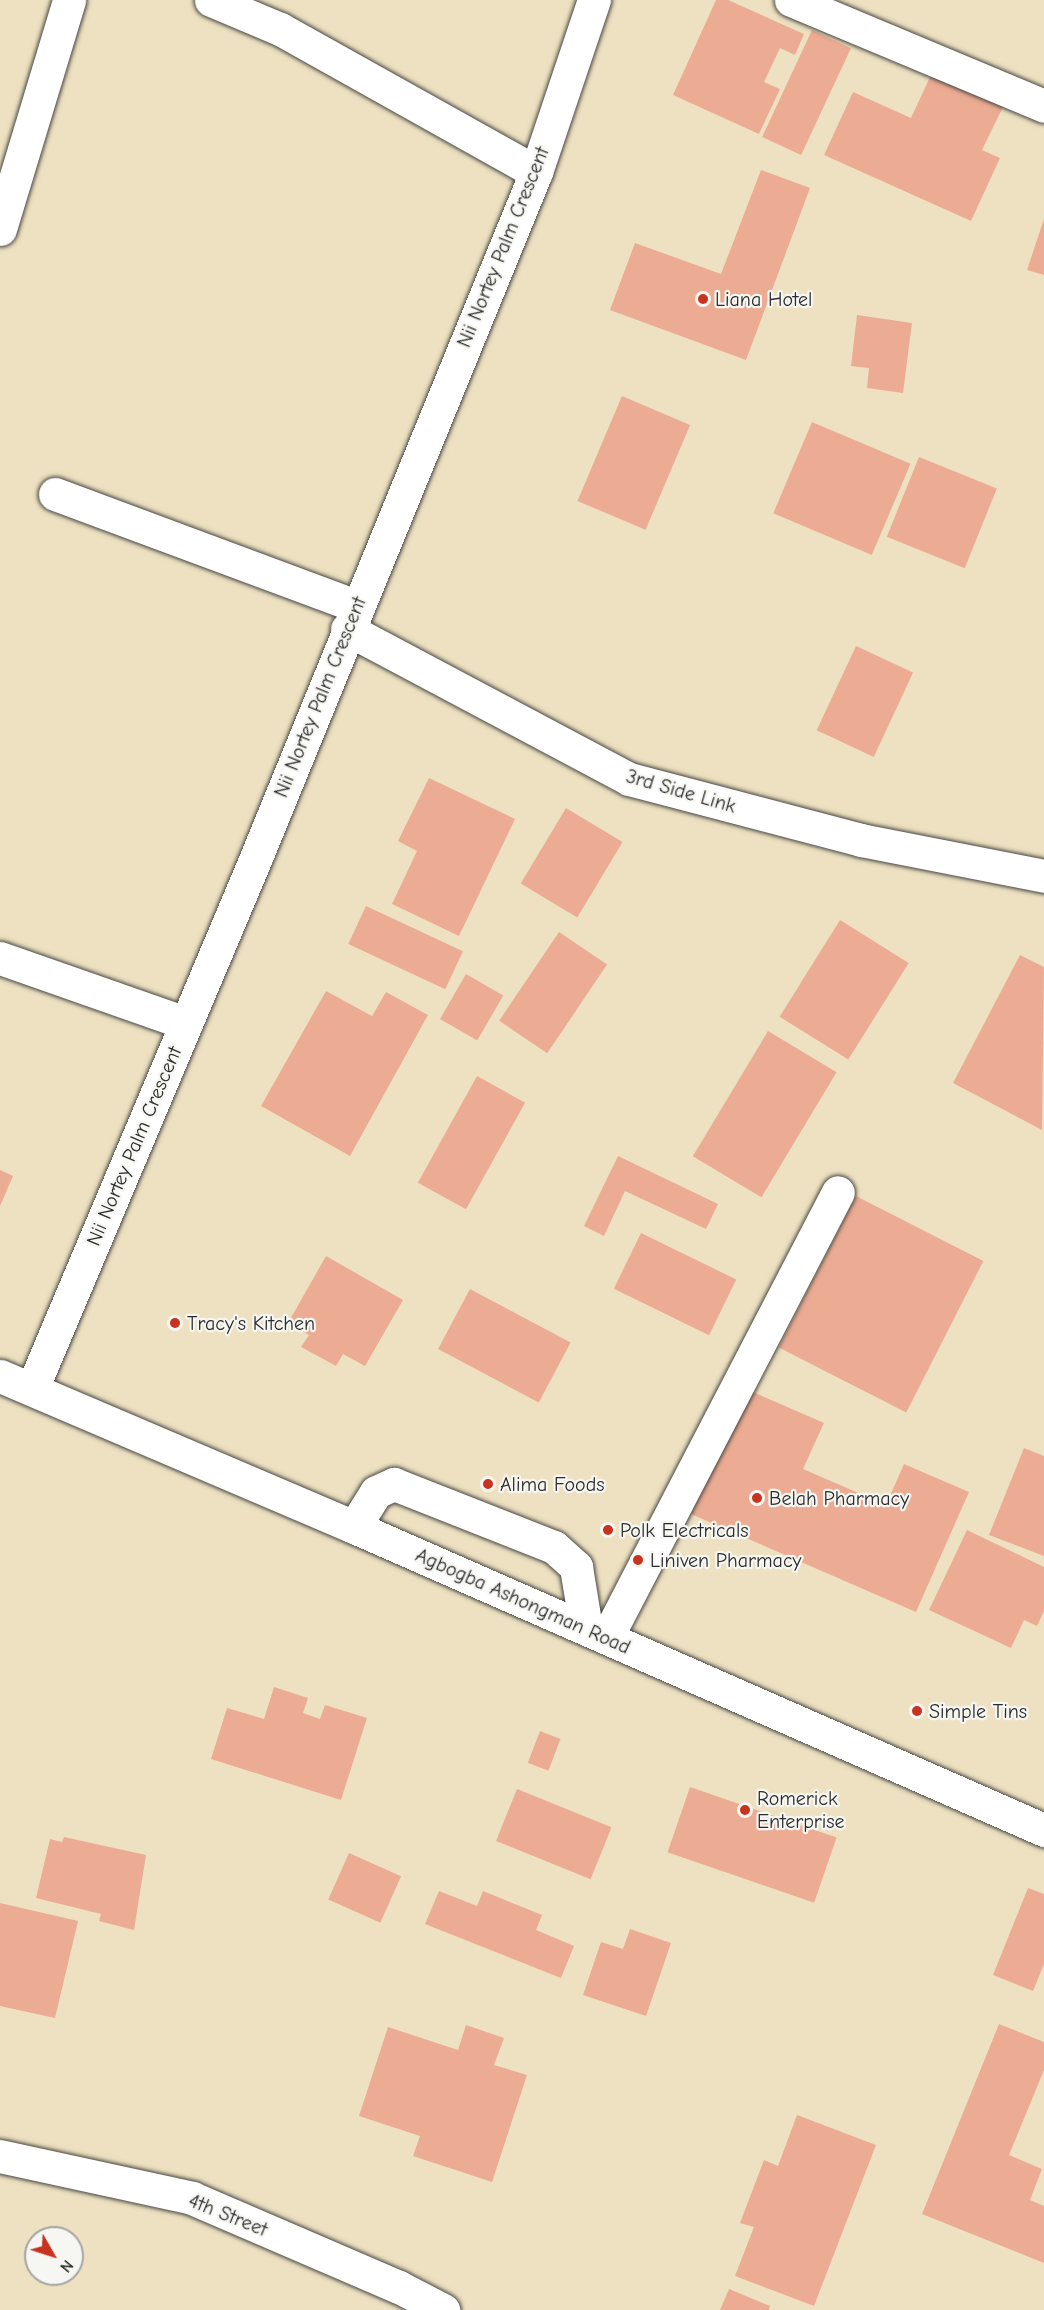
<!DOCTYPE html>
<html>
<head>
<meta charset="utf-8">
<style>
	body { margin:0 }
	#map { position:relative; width:1044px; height:2310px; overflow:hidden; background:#ede1c1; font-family:"Comic Neue",sans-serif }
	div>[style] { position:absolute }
	.building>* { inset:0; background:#ecac93; transform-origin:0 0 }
	.roads { filter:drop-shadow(0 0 2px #484642) drop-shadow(0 0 2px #484642) }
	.minor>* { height:33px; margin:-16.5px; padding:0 16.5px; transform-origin:16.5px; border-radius:16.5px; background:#fff }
	.dots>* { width:16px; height:16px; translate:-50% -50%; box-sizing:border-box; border:3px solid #f6f6f2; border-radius:50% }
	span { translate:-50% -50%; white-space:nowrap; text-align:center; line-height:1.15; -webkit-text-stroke:4.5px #f6f6f2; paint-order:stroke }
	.street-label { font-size:20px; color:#2b2b2b }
	.poi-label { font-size:20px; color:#2b2b2b }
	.left { translate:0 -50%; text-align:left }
	.north { position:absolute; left:24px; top:2226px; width:60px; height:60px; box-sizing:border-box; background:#f6f6f2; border:2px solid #a5a5a2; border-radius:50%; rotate:129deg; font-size:16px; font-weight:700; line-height:24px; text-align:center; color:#2b2b2b }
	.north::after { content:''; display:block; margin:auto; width:21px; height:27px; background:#c8321e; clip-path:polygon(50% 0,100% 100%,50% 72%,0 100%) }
</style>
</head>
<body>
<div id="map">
	<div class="building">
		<i style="clip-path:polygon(716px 0,728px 0,804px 34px,795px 55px,780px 48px,764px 82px,780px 89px,759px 134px,673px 95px)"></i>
		<i style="left:812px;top:30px;width:43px;height:118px;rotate:25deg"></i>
		<i style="clip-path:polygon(931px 75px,1003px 107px,982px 150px,1000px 158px,971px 221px,824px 155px,853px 92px,911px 118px)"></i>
		<i style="clip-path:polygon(761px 170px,810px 188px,746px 360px,610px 310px,635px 243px,721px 274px)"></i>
		<i style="clip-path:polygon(1044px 219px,1044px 275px,1027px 270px)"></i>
		<i style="clip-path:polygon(857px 315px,912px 323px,903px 393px,867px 388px,869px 368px,851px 366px)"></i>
		<i style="left:622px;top:396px;width:74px;height:114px;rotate:23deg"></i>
		<i style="left:812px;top:422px;width:107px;height:99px;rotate:23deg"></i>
		<i style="left:919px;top:457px;width:84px;height:86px;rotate:22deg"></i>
		<i style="left:856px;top:646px;width:63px;height:93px;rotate:25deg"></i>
		<i style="clip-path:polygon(429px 778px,515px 819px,459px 936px,392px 904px,417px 851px,398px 841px)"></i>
		<i style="left:566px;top:808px;width:66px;height:88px;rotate:31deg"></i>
		<i style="left:366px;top:906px;width:107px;height:42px;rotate:25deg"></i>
		<i style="left:840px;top:920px;width:81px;height:114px;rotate:32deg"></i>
		<i style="left:559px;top:932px;width:58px;height:107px;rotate:34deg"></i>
		<i style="clip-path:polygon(1020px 955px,1044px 967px,1042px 1130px,953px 1083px)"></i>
		<i style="left:466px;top:974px;width:43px;height:52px;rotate:30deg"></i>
		<i style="clip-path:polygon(326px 991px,372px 1016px,386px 992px,428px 1015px,350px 1156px,261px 1106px)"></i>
		<i style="left:768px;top:1031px;width:80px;height:146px;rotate:31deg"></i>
		<i style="left:477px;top:1076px;width:55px;height:122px;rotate:29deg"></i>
		<i style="clip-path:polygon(618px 1156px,718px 1204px,706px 1229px,625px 1191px,604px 1236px,584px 1226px)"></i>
		<i style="clip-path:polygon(0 1170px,13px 1176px,0 1206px)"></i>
		<i style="left:856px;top:1196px;width:143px;height:170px;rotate:27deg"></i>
		<i style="left:641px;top:1233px;width:106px;height:62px;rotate:26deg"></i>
		<i style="clip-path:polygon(326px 1256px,403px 1300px,365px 1366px,343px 1354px,336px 1366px,301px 1347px,309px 1335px,288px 1323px)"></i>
		<i style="left:470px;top:1289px;width:114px;height:68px;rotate:28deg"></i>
		<i style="clip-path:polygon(746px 1389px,824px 1423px,803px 1469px,886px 1505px,904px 1464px,969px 1492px,916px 1612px,691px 1514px)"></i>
		<i style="clip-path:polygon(1024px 1448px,1044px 1456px,1044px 1556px,989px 1535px)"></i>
		<i style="clip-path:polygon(967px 1530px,1044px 1567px,1044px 1611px,1037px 1626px,1024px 1620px,1011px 1648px,929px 1610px)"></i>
		<i style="clip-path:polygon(274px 1687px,308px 1698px,303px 1713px,320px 1719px,325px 1705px,367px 1718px,341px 1800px,211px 1759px,227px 1708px,264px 1719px)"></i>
		<i style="left:540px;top:1731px;width:22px;height:34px;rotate:21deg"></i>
		<i style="left:690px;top:1787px;width:155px;height:69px;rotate:19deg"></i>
		<i style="left:517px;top:1789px;width:102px;height:56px;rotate:22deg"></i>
		<i style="clip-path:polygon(64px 1837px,146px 1855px,134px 1930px,99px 1921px,101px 1914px,36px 1898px,50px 1839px,62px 1842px)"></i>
		<i style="left:349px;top:1853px;width:57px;height:51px;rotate:24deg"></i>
		<i style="clip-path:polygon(1028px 1888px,1044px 1894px,1044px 1964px,1033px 1991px,993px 1975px)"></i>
		<i style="clip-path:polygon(439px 1891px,477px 1906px,483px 1891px,542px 1915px,536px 1930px,574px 1946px,561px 1978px,425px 1924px)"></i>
		<i style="clip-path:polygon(0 1903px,78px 1921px,55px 2018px,0 2006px)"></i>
		<i style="clip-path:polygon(630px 1929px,671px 1943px,646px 2016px,583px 1995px,601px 1942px,623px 1949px)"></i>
		<i style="clip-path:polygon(999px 2024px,1044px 2042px,1044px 2070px,1009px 2155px,1042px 2169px,1030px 2200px,1044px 2206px,1044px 2263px,922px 2214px)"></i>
		<i style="clip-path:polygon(466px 2025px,504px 2038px,494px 2065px,527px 2075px,492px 2182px,413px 2156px,420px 2136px,359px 2116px,388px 2027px,458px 2050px)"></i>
		<i style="clip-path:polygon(797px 2115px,876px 2145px,814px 2306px,735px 2276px,754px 2227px,740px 2223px,764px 2160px,778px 2166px)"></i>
		<i style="clip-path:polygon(729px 2289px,770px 2306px,769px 2310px,720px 2310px)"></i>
	</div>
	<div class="roads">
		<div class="minor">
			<i style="left:211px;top:0;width:75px;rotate:22.8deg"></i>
			<i style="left:280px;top:29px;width:293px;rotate:29.2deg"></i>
			<i style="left:791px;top:0;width:274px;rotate:22.7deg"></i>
			<i style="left:0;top:229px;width:239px;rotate:-73.2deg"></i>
			<i style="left:55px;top:494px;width:321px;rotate:20.4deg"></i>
			<i style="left:347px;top:629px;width:319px;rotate:28deg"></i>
			<i style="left:629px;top:779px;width:240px;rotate:14.7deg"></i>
			<i style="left:861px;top:840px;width:187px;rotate:11.1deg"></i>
			<i style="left:0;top:958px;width:197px;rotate:19.3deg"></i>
			<i style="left:0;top:1376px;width:385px;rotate:23.1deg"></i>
			<i style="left:354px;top:1527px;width:754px;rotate:23.71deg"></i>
			<i style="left:32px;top:1389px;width:574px;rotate:-67.14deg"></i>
			<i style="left:255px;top:860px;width:743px;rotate:-67.78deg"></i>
			<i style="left:536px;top:172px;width:182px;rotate:-71.4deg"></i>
			<i style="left:354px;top:1527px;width:41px;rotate:-57.8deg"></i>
			<i style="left:376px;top:1492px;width:20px;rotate:-24deg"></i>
			<i style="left:394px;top:1484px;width:172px;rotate:21.5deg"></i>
			<i style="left:554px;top:1547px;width:30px;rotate:42deg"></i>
			<i style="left:576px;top:1567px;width:62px;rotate:80.7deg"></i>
			<i style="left:607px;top:1637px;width:501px;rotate:-62.57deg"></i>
			<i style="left:0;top:2156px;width:197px;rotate:12.3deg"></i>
			<i style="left:192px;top:2198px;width:225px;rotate:23.3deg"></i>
			<i style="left:399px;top:2287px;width:50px;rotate:27.6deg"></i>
		</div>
	</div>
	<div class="dots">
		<i style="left:703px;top:299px;background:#c8321e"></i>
		<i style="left:175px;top:1323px;background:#c8321e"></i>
		<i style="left:488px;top:1484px;background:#c8321e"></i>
		<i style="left:757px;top:1498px;background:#c8321e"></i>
		<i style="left:608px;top:1530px;background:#c8321e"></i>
		<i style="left:638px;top:1560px;background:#c8321e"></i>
		<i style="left:917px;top:1711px;background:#c8321e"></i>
		<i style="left:745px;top:1810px;background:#c8321e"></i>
	</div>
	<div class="street-label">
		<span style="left:503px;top:247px;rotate:-68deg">Nii Nortey Palm Crescent</span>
		<span style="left:320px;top:697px;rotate:-68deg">Nii Nortey Palm Crescent</span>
		<span style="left:681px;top:791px;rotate:16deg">3rd Side Link</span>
		<span style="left:134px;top:1146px;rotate:-67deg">Nii Nortey Palm Crescent</span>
		<span style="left:523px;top:1601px;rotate:24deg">Agbogba Ashongman Road</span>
		<span style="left:228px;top:2215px;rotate:22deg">4th Street</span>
	</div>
	<div class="poi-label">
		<span class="left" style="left:715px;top:299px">Liana Hotel</span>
		<span class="left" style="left:187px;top:1323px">Tracy's Kitchen</span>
		<span class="left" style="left:500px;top:1484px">Alima Foods</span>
		<span class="left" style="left:769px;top:1498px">Belah Pharmacy</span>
		<span class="left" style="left:620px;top:1530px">Polk Electricals</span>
		<span class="left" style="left:650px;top:1560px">Liniven Pharmacy</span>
		<span class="left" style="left:929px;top:1711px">Simple Tins</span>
		<span class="left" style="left:757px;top:1810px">Romerick<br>Enterprise</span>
	</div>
	<div class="north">N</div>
</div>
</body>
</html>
